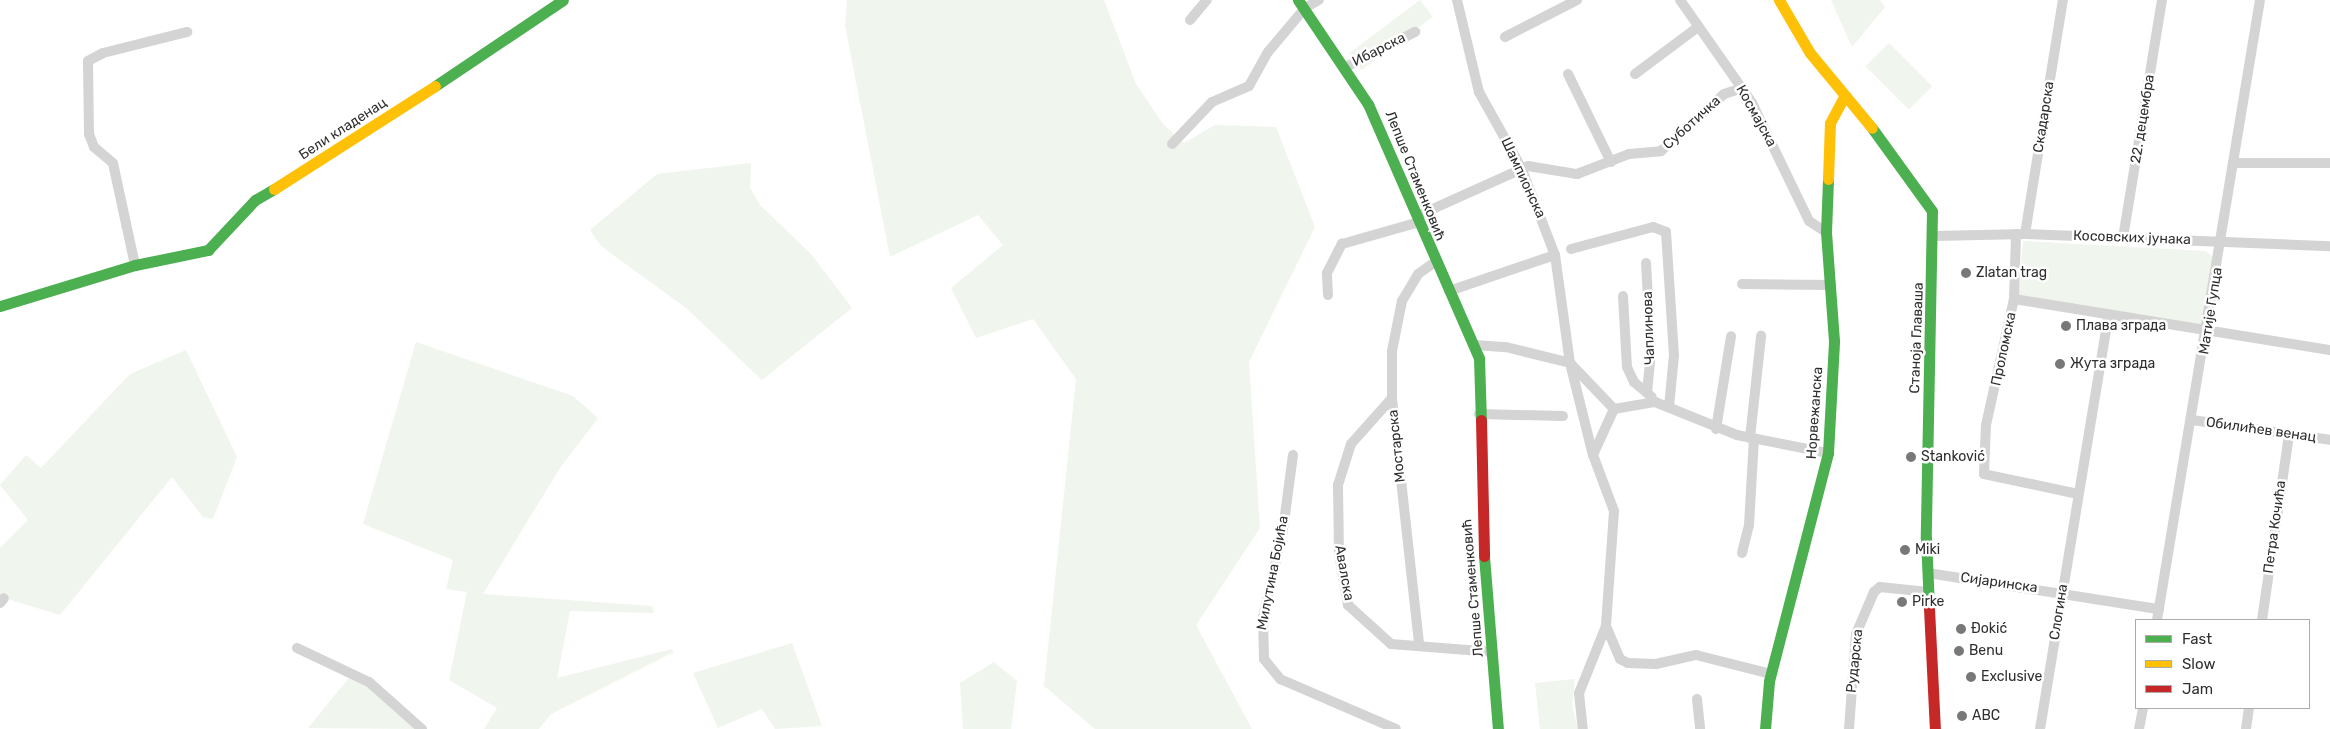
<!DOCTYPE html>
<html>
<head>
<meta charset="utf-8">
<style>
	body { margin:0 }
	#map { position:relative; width:2330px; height:729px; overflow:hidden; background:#fff; font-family:Rubik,sans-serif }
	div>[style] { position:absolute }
	.green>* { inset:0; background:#f0f5ed; transform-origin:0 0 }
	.street>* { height:10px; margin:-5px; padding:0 5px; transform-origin:5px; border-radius:5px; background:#d4d4d4 }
	.fast>* { height:11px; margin:-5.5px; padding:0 5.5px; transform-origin:5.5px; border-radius:5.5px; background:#4caf50 }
	.slow>* { height:11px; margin:-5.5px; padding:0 5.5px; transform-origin:5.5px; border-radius:5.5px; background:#ffc107 }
	.jam>* { height:11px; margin:-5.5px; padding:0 5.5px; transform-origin:5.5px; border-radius:5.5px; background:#c62828 }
	.dots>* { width:14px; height:14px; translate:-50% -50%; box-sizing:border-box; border:2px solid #fff; border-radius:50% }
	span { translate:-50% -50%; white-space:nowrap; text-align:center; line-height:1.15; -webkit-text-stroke:5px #fff; paint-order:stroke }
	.street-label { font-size:14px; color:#2f2f2f }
	.poi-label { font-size:14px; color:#2f2f2f }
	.left { translate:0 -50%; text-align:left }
	.legend { position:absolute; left:2135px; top:619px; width:175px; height:90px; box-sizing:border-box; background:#fff; border:1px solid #acacac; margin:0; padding:6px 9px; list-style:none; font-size:15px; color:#2f2f2f }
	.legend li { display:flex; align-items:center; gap:10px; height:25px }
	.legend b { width:25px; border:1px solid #acacac }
</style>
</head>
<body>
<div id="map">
	<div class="green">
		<i style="clip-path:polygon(847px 0,1104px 0,1136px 84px,1163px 124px,1184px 143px,1215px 125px,1276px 127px,1315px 227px,1249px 362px,1260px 528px,1196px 625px,1252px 729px,1095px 729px,1044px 686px,1076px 379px,1033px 319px,976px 338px,951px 288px,1003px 245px,978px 215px,890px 257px,845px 25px)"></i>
		<i style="left:1420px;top:0;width:21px;height:89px;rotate:53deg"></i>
		<i style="clip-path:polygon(1831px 0,1880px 0,1885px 7px,1852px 47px)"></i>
		<i style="left:1889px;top:43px;width:61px;height:33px;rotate:45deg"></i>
		<i style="clip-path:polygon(751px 163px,750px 188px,760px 205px,811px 254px,852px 308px,762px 380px,686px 308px,601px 246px,590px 230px,657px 174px)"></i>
		<i style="clip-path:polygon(2023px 241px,2206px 251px,2214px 258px,2204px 326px,2019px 296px)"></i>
		<i style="clip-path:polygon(416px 342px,573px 396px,598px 418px,560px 468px,483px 594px,652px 606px,654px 613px,570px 611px,557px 678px,672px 649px,674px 652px,551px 714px,539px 729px,484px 729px,497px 708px,449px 680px,467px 592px,446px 589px,453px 560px,363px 524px)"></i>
		<i style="clip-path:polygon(186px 350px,237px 457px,213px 519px,203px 517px,172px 477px,60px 615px,4px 598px,0 603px,0 548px,28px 520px,0 485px,26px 455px,41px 468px,130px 374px)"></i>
		<i style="clip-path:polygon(792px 643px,822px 726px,775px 729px,762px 709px,718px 728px,693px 673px)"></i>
		<i style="clip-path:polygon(994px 662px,1017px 681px,1011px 729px,963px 729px,960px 683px)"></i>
		<i style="clip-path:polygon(353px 673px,422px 729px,308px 728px)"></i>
		<i style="clip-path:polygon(1575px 679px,1572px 706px,1578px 729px,1540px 729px,1535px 683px)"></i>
	</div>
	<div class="street">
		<i style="left:1457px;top:0;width:95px;rotate:76.6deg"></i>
		<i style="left:1479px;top:92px;width:86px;rotate:60.8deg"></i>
		<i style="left:1521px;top:167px;width:94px;rotate:68.9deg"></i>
		<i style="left:1555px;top:255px;width:109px;rotate:82.1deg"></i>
		<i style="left:1570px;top:363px;width:95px;rotate:76deg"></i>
		<i style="left:1593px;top:455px;width:60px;rotate:69.4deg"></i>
		<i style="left:1614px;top:511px;width:115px;rotate:94deg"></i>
		<i style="left:1606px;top:626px;width:72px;rotate:111.9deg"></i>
		<i style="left:1579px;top:693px;width:36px;rotate:84deg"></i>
		<i style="left:1680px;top:0;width:126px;rotate:55deg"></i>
		<i style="left:1752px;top:103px;width:131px;rotate:64.2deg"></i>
		<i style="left:1809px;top:221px;width:20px;rotate:33deg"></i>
		<i style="left:1190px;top:20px;width:26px;rotate:-50deg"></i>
		<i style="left:1505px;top:37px;width:81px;rotate:-27.2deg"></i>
		<i style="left:1344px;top:68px;width:80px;rotate:-26.9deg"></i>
		<i style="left:1568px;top:74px;width:98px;rotate:64deg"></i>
		<i style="left:1635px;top:74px;width:79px;rotate:-36.7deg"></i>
		<i style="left:1172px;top:144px;width:58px;rotate:-46.4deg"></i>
		<i style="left:1212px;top:102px;width:40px;rotate:-23.4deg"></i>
		<i style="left:1249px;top:86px;width:39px;rotate:-61deg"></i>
		<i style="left:1268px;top:52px;width:57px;rotate:-49.9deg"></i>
		<i style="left:1305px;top:8px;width:16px;rotate:-30deg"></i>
		<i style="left:2235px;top:163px;width:95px"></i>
		<i style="left:1417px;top:216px;width:122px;rotate:-24.2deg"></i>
		<i style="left:1528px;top:166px;width:50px;rotate:9.3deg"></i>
		<i style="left:1577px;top:174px;width:56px;rotate:-21deg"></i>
		<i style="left:1629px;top:154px;width:32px;rotate:-5deg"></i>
		<i style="left:1661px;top:151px;width:85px;rotate:-42.1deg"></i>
		<i style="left:1724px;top:94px;width:19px;rotate:-18deg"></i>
		<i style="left:2025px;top:234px;width:237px;rotate:-80.8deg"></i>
		<i style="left:1935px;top:236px;width:90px;rotate:-1.3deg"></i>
		<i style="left:2025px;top:234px;width:305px;rotate:2.3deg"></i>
		<i style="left:2123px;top:238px;width:241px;rotate:-80.7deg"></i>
		<i style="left:1571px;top:249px;width:85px;rotate:-15deg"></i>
		<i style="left:1653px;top:227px;width:14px;rotate:21deg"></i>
		<i style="left:1666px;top:232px;width:123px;rotate:86.3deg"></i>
		<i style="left:1674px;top:355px;width:52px;rotate:95.5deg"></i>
		<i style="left:1646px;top:263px;width:89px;rotate:86.8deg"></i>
		<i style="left:1651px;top:352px;width:41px;rotate:95.6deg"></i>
		<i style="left:135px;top:265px;width:104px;rotate:-102.2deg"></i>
		<i style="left:113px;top:163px;width:25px;rotate:-140deg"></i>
		<i style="left:94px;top:147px;width:14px;rotate:-111deg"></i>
		<i style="left:89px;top:134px;width:73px;rotate:-90.8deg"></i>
		<i style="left:88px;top:61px;width:17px;rotate:-28deg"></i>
		<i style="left:103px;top:53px;width:87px;rotate:-14deg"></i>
		<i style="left:1742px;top:284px;width:89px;rotate:0.6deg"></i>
		<i style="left:1449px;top:291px;width:112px;rotate:-18.8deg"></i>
		<i style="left:1328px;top:295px;width:22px;rotate:-93deg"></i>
		<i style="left:1327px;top:273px;width:33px;rotate:-63deg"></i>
		<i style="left:1342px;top:244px;width:80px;rotate:-15.9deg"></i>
		<i style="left:1623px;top:296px;width:71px;rotate:86.8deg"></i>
		<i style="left:1627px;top:367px;width:17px;rotate:65deg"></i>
		<i style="left:1634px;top:382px;width:23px;rotate:40deg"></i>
		<i style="left:2014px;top:299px;width:65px;rotate:-88.2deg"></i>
		<i style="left:1475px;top:345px;width:31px;rotate:4deg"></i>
		<i style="left:1506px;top:347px;width:66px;rotate:14deg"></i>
		<i style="left:1570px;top:363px;width:64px;rotate:46.3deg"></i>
		<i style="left:1614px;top:409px;width:42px;rotate:-9.7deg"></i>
		<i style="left:1655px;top:402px;width:88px;rotate:21.9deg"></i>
		<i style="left:1737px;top:435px;width:93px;rotate:11.2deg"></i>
		<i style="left:1392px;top:398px;width:62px;rotate:131.7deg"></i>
		<i style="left:1351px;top:444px;width:43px;rotate:107.6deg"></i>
		<i style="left:1338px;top:485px;width:68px;rotate:89.2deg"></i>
		<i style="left:1339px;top:553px;width:53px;rotate:80.2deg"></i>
		<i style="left:1348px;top:605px;width:58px;rotate:42.2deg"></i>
		<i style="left:1391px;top:644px;width:102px;rotate:4.5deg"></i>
		<i style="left:1479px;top:414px;width:84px;rotate:1.4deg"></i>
		<i style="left:2192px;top:420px;width:139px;rotate:8.2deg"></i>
		<i style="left:1716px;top:429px;width:94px;rotate:-80.8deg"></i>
		<i style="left:1750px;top:438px;width:103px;rotate:-83.8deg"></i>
		<i style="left:1293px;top:455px;width:76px;rotate:97.6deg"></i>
		<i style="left:1283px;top:530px;width:89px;rotate:102.9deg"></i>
		<i style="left:1263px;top:617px;width:42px;rotate:88.6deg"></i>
		<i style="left:1264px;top:659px;width:26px;rotate:51deg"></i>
		<i style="left:1280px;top:679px;width:126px;rotate:23.3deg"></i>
		<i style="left:1593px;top:455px;width:51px;rotate:-65.5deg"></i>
		<i style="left:2078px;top:494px;width:96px;rotate:-168deg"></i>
		<i style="left:1984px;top:474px;width:49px;rotate:-87.7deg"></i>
		<i style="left:1986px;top:425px;width:129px;rotate:-77.5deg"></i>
		<i style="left:2014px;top:299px;width:320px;rotate:9.2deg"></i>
		<i style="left:1742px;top:553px;width:29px;rotate:-76deg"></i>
		<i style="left:1749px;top:525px;width:86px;rotate:-86.7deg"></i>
		<i style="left:1928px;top:573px;width:234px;rotate:8.9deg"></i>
		<i style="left:0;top:603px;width:6px;rotate:-51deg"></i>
		<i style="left:2157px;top:620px;width:628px;rotate:-80.57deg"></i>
		<i style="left:2262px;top:620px;width:188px;rotate:-81.7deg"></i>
		<i style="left:1606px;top:626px;width:36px;rotate:67deg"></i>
		<i style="left:1620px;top:659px;width:9px;rotate:27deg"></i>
		<i style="left:1628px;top:663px;width:28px;rotate:2deg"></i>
		<i style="left:1656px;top:664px;width:41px;rotate:-12.7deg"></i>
		<i style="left:1696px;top:655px;width:77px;rotate:14.2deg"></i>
		<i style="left:1419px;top:643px;width:246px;rotate:-96.3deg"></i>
		<i style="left:1392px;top:398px;width:47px;rotate:-90deg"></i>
		<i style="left:1392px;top:351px;width:51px;rotate:-78.7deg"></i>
		<i style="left:1402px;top:301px;width:31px;rotate:-59deg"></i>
		<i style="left:1418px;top:274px;width:19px;rotate:-35deg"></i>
		<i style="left:297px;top:648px;width:80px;rotate:25.3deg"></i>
		<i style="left:369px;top:682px;width:71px;rotate:41.6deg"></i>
		<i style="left:1697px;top:699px;width:30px;rotate:84deg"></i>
		<i style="left:1849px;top:729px;width:95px;rotate:-85.8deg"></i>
		<i style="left:1856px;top:634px;width:46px;rotate:-66.8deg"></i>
		<i style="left:1874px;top:592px;width:8px;rotate:-40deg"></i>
		<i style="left:1880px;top:587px;width:48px;rotate:5.9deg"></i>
		<i style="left:2040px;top:729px;width:418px;rotate:-80.6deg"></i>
		<i style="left:2139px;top:729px;width:21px;rotate:-79deg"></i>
		<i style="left:2246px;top:729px;width:21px;rotate:-82deg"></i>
	</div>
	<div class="fast">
		<i style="left:1298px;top:0;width:125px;rotate:56.1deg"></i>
		<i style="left:1368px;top:104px;width:277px;rotate:66.4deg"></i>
		<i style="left:1479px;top:358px;width:62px;rotate:88.2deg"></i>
		<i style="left:435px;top:86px;width:154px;rotate:-33.9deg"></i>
		<i style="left:1872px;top:128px;width:102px;rotate:54.1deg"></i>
		<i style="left:1932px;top:211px;width:327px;rotate:91.1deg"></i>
		<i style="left:1926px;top:538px;width:70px;rotate:87.5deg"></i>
		<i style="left:0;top:306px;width:141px;rotate:-16.9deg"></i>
		<i style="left:135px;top:265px;width:75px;rotate:-11.6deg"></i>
		<i style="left:208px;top:250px;width:69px;rotate:-46.8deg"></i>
		<i style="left:255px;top:200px;width:22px;rotate:-30deg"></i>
		<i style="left:1484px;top:556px;width:174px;rotate:85.4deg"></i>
		<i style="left:1765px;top:729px;width:48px;rotate:-85.2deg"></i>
		<i style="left:1769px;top:681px;width:236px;rotate:-75.5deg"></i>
		<i style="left:1828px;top:453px;width:112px;rotate:-86.9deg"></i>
		<i style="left:1834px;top:341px;width:109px;rotate:-94.2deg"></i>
		<i style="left:1826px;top:232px;width:53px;rotate:-87.8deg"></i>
	</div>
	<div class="slow">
		<i style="left:1779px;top:0;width:61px;rotate:59.7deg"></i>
		<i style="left:1810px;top:53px;width:97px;rotate:50.4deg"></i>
		<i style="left:1828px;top:179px;width:56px;rotate:-88deg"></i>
		<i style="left:1830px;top:123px;width:30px;rotate:-62deg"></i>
		<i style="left:274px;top:189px;width:191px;rotate:-32.6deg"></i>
	</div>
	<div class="jam">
		<i style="left:1481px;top:420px;width:136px;rotate:88.7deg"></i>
		<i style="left:1929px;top:608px;width:121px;rotate:87.2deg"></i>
	</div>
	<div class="dots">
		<i style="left:1966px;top:273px;background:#787878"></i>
		<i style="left:2066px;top:326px;background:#787878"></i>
		<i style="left:2060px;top:364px;background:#787878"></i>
		<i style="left:1911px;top:457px;background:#787878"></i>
		<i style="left:1905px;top:550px;background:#787878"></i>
		<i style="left:1902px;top:602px;background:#787878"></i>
		<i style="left:1961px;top:629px;background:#787878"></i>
		<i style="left:1959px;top:651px;background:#787878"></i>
		<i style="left:1971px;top:677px;background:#787878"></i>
		<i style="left:1962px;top:716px;background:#787878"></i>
	</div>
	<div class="street-label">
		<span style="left:1379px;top:50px;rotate:-27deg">Ибарска</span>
		<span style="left:1756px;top:116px;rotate:61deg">Космајска</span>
		<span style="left:2044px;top:117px;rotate:-81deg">Скадарска</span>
		<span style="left:2143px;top:119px;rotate:-81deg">22. децембра</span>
		<span style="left:1692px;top:123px;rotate:-42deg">Суботичка</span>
		<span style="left:343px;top:129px;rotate:-33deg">Бели кладенац</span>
		<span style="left:1415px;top:176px;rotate:68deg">Лепше Стаменковић</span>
		<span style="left:1523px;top:178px;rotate:65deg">Шампионска</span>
		<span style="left:2132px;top:238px;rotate:2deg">Косовских јунака</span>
		<span style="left:2211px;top:311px;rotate:-81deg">Матије Гупца</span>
		<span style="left:1649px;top:328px;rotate:-92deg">Чаплинова</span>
		<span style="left:1917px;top:338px;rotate:-88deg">Станоја Главаша</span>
		<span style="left:2004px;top:349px;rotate:-78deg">Проломска</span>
		<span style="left:1815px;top:413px;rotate:-86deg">Норвежанска</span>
		<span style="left:2261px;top:430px;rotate:8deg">Обилићев венац</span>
		<span style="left:1397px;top:446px;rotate:-96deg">Мостарска</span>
		<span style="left:2275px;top:527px;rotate:-82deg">Петра Кочића</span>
		<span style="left:1273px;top:573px;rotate:-79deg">Милутина Бојића</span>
		<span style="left:1344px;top:573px;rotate:80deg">Авалска</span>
		<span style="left:1999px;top:583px;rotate:8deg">Сијаринска</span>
		<span style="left:1473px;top:588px;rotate:-95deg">Лепше Стаменковић</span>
		<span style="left:2059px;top:612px;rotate:-81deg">Слогина</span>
		<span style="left:1855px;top:661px;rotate:-84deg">Рударска</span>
	</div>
	<div class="poi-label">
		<span class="left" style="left:1976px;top:273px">Zlatan trag</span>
		<span class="left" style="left:2076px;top:326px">Плава зграда</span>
		<span class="left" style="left:2070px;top:364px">Жута зграда</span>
		<span class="left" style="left:1921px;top:457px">Stanković</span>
		<span class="left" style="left:1915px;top:550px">Miki</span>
		<span class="left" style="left:1912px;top:602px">Pirke</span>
		<span class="left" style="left:1971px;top:629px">Đokić</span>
		<span class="left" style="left:1969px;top:651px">Benu</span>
		<span class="left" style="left:1981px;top:677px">Exclusive</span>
		<span class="left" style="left:1972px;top:716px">ABC</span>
	</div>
	<ul class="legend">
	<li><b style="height:6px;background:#4caf50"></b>Fast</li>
	<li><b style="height:6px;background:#ffc107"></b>Slow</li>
	<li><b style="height:6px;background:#c62828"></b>Jam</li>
	</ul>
</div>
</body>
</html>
